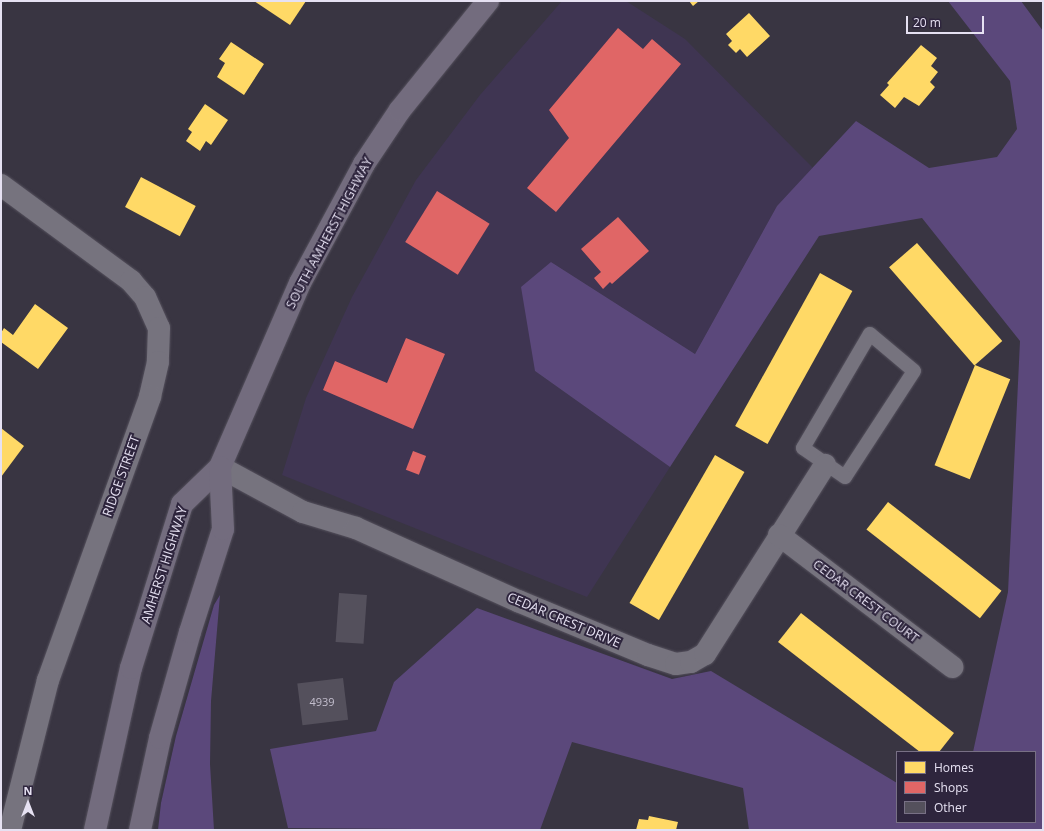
<!DOCTYPE html>
<html>
<head>
<meta charset="utf-8">
<style>
	body { margin:0 }
	#map { position:relative; width:1044px; height:831px; overflow:hidden; background:#393542; font-family:"Open Sans",sans-serif }
	div>[style] { position:absolute }
	.built>* { inset:0; background:#3f3552 }
	.green>* { inset:0; background:#5b487b }
	.homes>* { inset:0; background:#ffd966; transform-origin:0 0 }
	.shops>* { inset:0; background:#e06666; transform-origin:0 0 }
	.building>* { inset:0; background:#54505c; transform-origin:0 0 }
	.roads { filter:drop-shadow(0 0 1px #55515d) drop-shadow(0 0 1px #55515d) }
	.lane>* { height:14px; margin:-7px; padding:0 7px; transform-origin:7px; border-radius:7px; background:#76737e }
	.street>* { height:22px; margin:-11px; padding:0 11px; transform-origin:11px; border-radius:11px; background:#76737e }
	.primary>* { height:22px; margin:-11px; padding:0 11px; transform-origin:11px; border-radius:11px; background:#736c7e }
	span { translate:-50% -50%; white-space:nowrap; text-align:center; line-height:1.15; -webkit-text-stroke:4px #2e253d; paint-order:stroke }
	.number-label { font-size:11px; color:#c2bdcc }
	.number-label span { -webkit-text-stroke-width:0 }
	.street-label { font-size:13px; color:#e6e1f2 }
	.frame { position:absolute; inset:0; border:2px solid #e6e1f2; pointer-events:none }
	.legend { position:absolute; left:896px; top:751px; width:140px; height:72px; box-sizing:border-box; background:#2e253d; border:1px solid #787085; margin:0; padding:5px 7px; list-style:none; font-size:12px; color:#e6e1f2 }
	.legend li { display:flex; align-items:center; gap:8px; height:20px }
	.legend b { width:20px; border:1px solid #787085 }
	.north { position:absolute; left:8px; top:783px; width:40px; height:40px; -webkit-text-stroke:3px #2e253d; paint-order:stroke; rotate:0deg; font-size:11px; font-weight:700; line-height:16px; text-align:center; color:#e6e1f2 }
	.north::after { content:''; display:block; margin:auto; width:14px; height:18px; background:#e6e1f2; clip-path:polygon(50% 0,100% 100%,50% 72%,0 100%) }
	.scale { position:absolute; left:906px; top:16px; width:78px; height:18px; box-sizing:border-box; border:2px solid #e6e1f2; border-top:0; padding-left:5px; font-size:12px; line-height:14px; white-space:nowrap; color:#e6e1f2; -webkit-text-stroke:3px #2e253d; paint-order:stroke }
</style>
</head>
<body>
<div id="map">
	<div class="built">
		<i style="clip-path:polygon(562px 1px,626px 1px,685px 39px,813px 168px,777px 206px,695px 354px,551px 262px,535px 371px,670px 467px,587px 597px,282px 475px,306px 398px,352px 297px,416px 180px,480px 95px)"></i>
	</div>
	<div class="green">
		<i style="clip-path:polygon(948px 1px,1021px 1px,1043px 31px,1043px 830px,749px 830px,743px 788px,572px 742px,540px 830px,288px 828px,270px 749px,376px 731px,394px 682px,477px 608px,672px 679px,711px 671px,897px 783px,897px 822px,1035px 822px,1035px 752px,973px 752px,1008px 592px,1020px 341px,922px 218px,819px 236px,670px 467px,535px 371px,521px 287px,551px 262px,695px 354px,777px 206px,856px 121px,929px 168px,997px 157px,1017px 129px,1010px 81px)"></i>
		<i style="clip-path:polygon(220px 595px,211px 701px,210px 764px,214px 830px,158px 830px,161px 803px,176px 736px,214px 605px)"></i>
	</div>
	<div class="homes">
		<i style="clip-path:polygon(254px 1px,306px 1px,290px 25px)"></i>
		<i style="clip-path:polygon(689px 1px,699px 1px,693px 6px)"></i>
		<i style="clip-path:polygon(749px 13px,770px 36px,747px 57px,740px 49px,736px 53px,728px 45px,732px 41px,726px 34px)"></i>
		<i style="clip-path:polygon(231px 42px,264px 64px,244px 95px,217px 77px,225px 63px,219px 59px)"></i>
		<i style="clip-path:polygon(921px 45px,937px 58px,931px 66px,938px 72px,930px 82px,935px 87px,919px 106px,904px 97px,895px 108px,880px 95px,889px 85px,887px 83px)"></i>
		<i style="clip-path:polygon(205px 104px,228px 120px,211px 145px,206px 141px,200px 151px,186px 141px,192px 132px,188px 129px)"></i>
		<i style="left:141px;top:177px;width:62px;height:34px;rotate:28deg"></i>
		<i style="left:917px;top:243px;width:130px;height:37px;rotate:49deg"></i>
		<i style="left:820px;top:273px;width:37px;height:175px;rotate:29deg"></i>
		<i style="clip-path:polygon(35px 304px,68px 328px,38px 369px,1px 342px,1px 333px,4px 328px,13px 335px)"></i>
		<i style="left:975px;top:365px;width:38px;height:108px;rotate:22deg"></i>
		<i style="clip-path:polygon(1px 428px,24px 446px,1px 477px)"></i>
		<i style="left:715px;top:455px;width:34px;height:171px;rotate:30deg"></i>
		<i style="left:888px;top:502px;width:144px;height:35px;rotate:38deg"></i>
		<i style="clip-path:polygon(801px 613px,954px 733px,939px 752px,920px 752px,778px 642px)"></i>
		<i style="clip-path:polygon(649px 816px,678px 822px,676px 830px,636px 830px,639px 819px,648px 820px)"></i>
	</div>
	<div class="shops">
		<i style="clip-path:polygon(618px 28px,643px 49px,652px 39px,681px 64px,556px 212px,527px 188px,569px 138px,549px 110px)"></i>
		<i style="left:437px;top:191px;width:62px;height:60px;rotate:32deg"></i>
		<i style="clip-path:polygon(618px 217px,649px 251px,612px 284px,610px 282px,603px 289px,594px 278px,601px 272px,581px 249px)"></i>
		<i style="clip-path:polygon(406px 338px,445px 354px,413px 429px,323px 390px,335px 361px,387px 383px)"></i>
		<i style="left:413px;top:451px;width:14px;height:20px;rotate:21deg"></i>
	</div>
	<div class="building">
		<i style="left:339px;top:593px;width:28px;height:49px;rotate:4deg"></i>
		<i style="left:343px;top:678px;width:42px;height:46px;rotate:83deg"></i>
	</div>
	<div class="roads">
		<div class="lane">
			<i style="left:870px;top:334px;width:57px;rotate:40.1deg"></i>
			<i style="left:914px;top:371px;width:126px;rotate:123.1deg"></i>
			<i style="left:845px;top:477px;width:51px;rotate:-145.4deg"></i>
			<i style="left:803px;top:448px;width:132px;rotate:-59.6deg"></i>
		</div>
		<div class="street">
			<i style="left:1px;top:185px;width:162px;rotate:36.4deg"></i>
			<i style="left:131px;top:281px;width:21px;rotate:49deg"></i>
			<i style="left:145px;top:297px;width:34px;rotate:66deg"></i>
			<i style="left:159px;top:328px;width:34px;rotate:92deg"></i>
			<i style="left:158px;top:362px;width:36px;rotate:103deg"></i>
			<i style="left:150px;top:397px;width:301px;rotate:109.8deg"></i>
			<i style="left:48px;top:680px;width:155px;rotate:104.2deg"></i>
			<i style="left:220px;top:467px;width:94px;rotate:28.5deg"></i>
			<i style="left:303px;top:512px;width:55px;rotate:16.8deg"></i>
			<i style="left:356px;top:528px;width:178px;rotate:24.3deg"></i>
			<i style="left:518px;top:601px;width:141px;rotate:22.6deg"></i>
			<i style="left:648px;top:655px;width:29px;rotate:18deg"></i>
			<i style="left:676px;top:664px;width:15px;rotate:-8deg"></i>
			<i style="left:691px;top:662px;width:16px;rotate:-30deg"></i>
			<i style="left:705px;top:654px;width:224px;rotate:-57.6deg"></i>
			<i style="left:779px;top:535px;width:218px;rotate:37.3deg"></i>
		</div>
		<div class="primary">
			<i style="left:95px;top:830px;width:166px;rotate:-77.5deg"></i>
			<i style="left:131px;top:668px;width:172px;rotate:-72.7deg"></i>
			<i style="left:182px;top:504px;width:53px;rotate:-44.2deg"></i>
			<i style="left:220px;top:467px;width:201px;rotate:-66.5deg"></i>
			<i style="left:300px;top:283px;width:135px;rotate:-61.7deg"></i>
			<i style="left:364px;top:164px;width:65px;rotate:-56.3deg"></i>
			<i style="left:400px;top:110px;width:140px;rotate:-51.1deg"></i>
			<i style="left:140px;top:830px;width:94px;rotate:-77.7deg"></i>
			<i style="left:160px;top:738px;width:110px;rotate:-74.2deg"></i>
			<i style="left:190px;top:632px;width:108px;rotate:-72.2deg"></i>
			<i style="left:223px;top:529px;width:62px;rotate:-92.8deg"></i>
		</div>
	</div>
	<div class="number-label">
		<span style="left:322px;top:702px">4939</span>
	</div>
	<div class="street-label">
		<span style="left:329px;top:233px;rotate:-62deg">SOUTH AMHERST HIGHWAY</span>
		<span style="left:121px;top:476px;rotate:-70deg">RIDGE STREET</span>
		<span style="left:164px;top:565px;rotate:-72deg">AMHERST HIGHWAY</span>
		<span style="left:866px;top:601px;rotate:37deg">CEDAR CREST COURT</span>
		<span style="left:564px;top:620px;rotate:23deg">CEDAR CREST DRIVE</span>
	</div>
	<div class="frame"></div>
	<ul class="legend">
	<li><b style="height:11px;background:#ffd966"></b>Homes</li>
	<li><b style="height:11px;background:#e06666"></b>Shops</li>
	<li><b style="height:11px;background:#54505c"></b>Other</li>
	</ul>
	<div class="north">N</div>
	<div class="scale">20 m</div>
</div>
</body>
</html>
